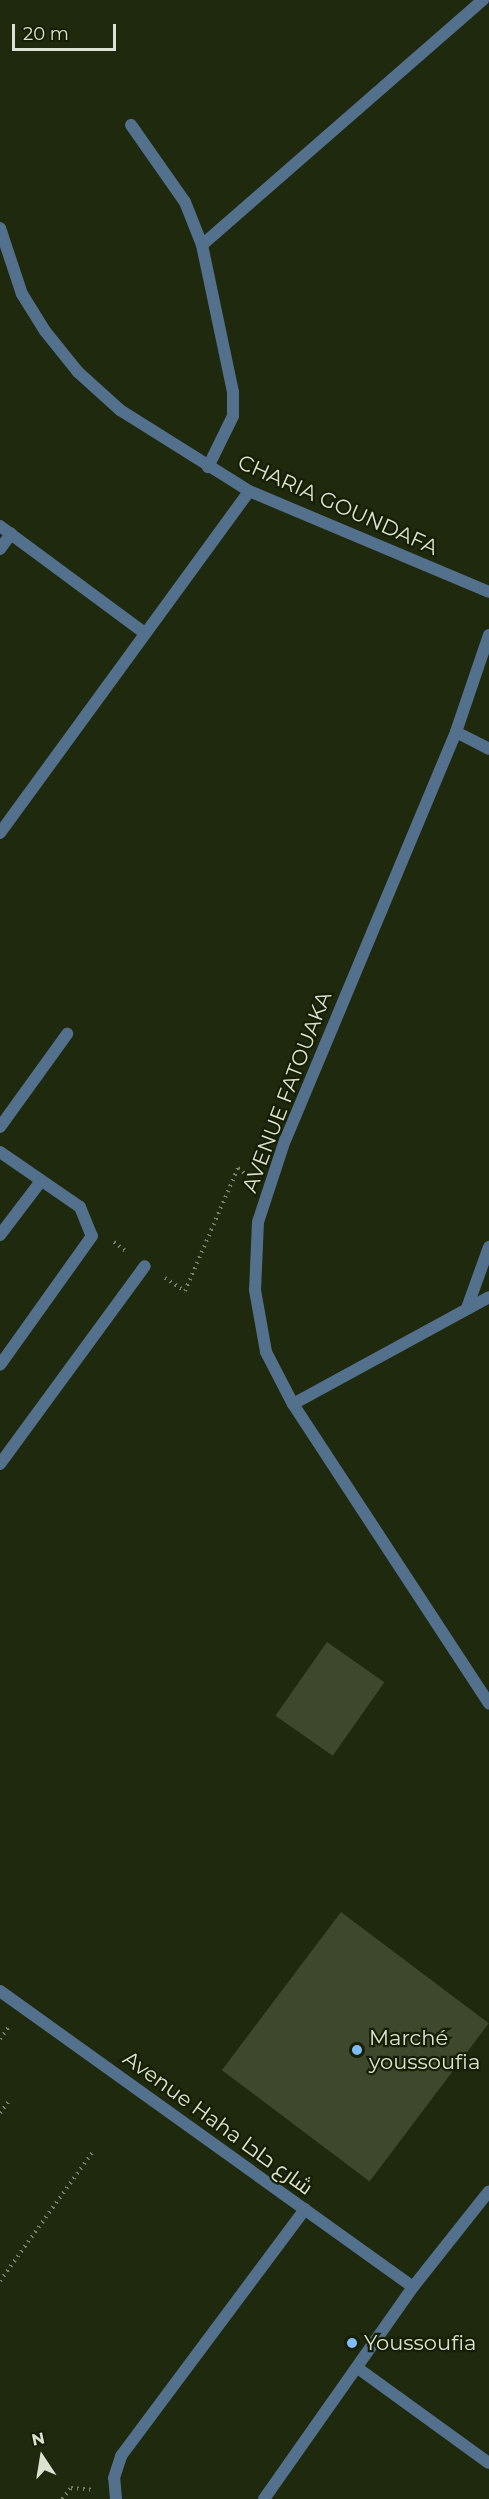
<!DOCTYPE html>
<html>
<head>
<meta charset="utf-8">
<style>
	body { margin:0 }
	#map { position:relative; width:489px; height:2499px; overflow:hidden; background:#1f290d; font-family:Montserrat,Cairo,sans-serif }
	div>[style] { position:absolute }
	.building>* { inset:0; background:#3d482c; transform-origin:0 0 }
	.path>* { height:4px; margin-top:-2px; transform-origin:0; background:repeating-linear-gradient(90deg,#778069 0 1.5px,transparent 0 6px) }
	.lane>* { height:12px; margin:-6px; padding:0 6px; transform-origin:6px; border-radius:6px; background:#53708d }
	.street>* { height:12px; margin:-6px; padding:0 6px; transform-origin:6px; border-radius:6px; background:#53708d }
	.dots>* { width:16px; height:16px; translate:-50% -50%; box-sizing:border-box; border:3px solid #161f04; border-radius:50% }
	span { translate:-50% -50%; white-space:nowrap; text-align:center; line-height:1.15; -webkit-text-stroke:4.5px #161f04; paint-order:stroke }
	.street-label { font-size:21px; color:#dbe2d1 }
	.poi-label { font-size:21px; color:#dbe2d1 }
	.left { translate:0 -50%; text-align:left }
	.north { position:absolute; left:12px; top:2427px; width:60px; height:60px; -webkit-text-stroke:4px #161f04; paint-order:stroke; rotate:348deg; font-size:16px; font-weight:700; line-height:24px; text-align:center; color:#dbe2d1 }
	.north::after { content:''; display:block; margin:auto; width:21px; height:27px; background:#dbe2d1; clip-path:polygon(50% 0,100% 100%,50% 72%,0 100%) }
	.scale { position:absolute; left:12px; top:24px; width:104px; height:27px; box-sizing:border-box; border:3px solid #dbe2d1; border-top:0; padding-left:8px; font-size:18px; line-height:21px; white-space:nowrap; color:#dbe2d1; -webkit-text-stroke:4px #161f04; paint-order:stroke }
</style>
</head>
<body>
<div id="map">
	<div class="building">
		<i style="left:327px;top:1642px;width:70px;height:90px;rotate:35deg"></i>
		<i style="left:341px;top:1912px;width:185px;height:198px;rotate:37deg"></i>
	</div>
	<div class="path">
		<i style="left:114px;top:1242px;width:16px;rotate:38deg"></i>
		<i style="left:165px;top:1278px;width:24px;rotate:33deg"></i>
		<i style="left:185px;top:1291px;width:134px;rotate:-66.7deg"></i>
		<i style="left:238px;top:1168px;width:13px;rotate:39deg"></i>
		<i style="left:0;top:2039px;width:17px;rotate:-54deg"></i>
		<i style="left:0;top:2113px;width:15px;rotate:-53deg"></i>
		<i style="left:0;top:2281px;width:158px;rotate:-54.3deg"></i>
		<i style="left:62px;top:2499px;width:14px;rotate:-51deg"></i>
		<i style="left:71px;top:2488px;width:21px;rotate:5deg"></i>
	</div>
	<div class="lane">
		<i style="left:131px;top:125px;width:94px;rotate:55deg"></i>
		<i style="left:185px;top:202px;width:46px;rotate:68.4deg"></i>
		<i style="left:202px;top:245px;width:150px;rotate:78.1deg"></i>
		<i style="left:233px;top:392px;width:24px;rotate:90deg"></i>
		<i style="left:233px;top:416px;width:57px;rotate:116.1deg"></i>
		<i style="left:202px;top:245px;width:373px;rotate:-41.1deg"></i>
		<i style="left:0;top:526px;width:178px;rotate:36.5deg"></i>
		<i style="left:0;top:549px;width:19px;rotate:-54deg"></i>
		<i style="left:0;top:1464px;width:245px;rotate:-53.8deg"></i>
		<i style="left:116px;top:2499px;width:21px;rotate:-95deg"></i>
		<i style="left:114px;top:2478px;width:23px;rotate:-72deg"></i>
		<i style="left:121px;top:2456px;width:308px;rotate:-53.3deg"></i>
	</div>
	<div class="street">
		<i style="left:0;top:228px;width:70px;rotate:71.6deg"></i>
		<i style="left:22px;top:294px;width:44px;rotate:58.1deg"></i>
		<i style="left:45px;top:331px;width:53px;rotate:51.2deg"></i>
		<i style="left:78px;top:372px;width:57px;rotate:42.1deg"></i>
		<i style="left:120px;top:410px;width:152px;rotate:32.1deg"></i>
		<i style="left:249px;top:491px;width:260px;rotate:22.8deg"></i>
		<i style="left:489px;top:635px;width:102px;rotate:108.8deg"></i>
		<i style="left:456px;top:732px;width:442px;rotate:112.7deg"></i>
		<i style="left:285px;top:1140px;width:86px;rotate:108.2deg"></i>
		<i style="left:258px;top:1222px;width:68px;rotate:92.5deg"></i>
		<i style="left:255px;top:1290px;width:63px;rotate:79.9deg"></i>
		<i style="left:266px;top:1352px;width:59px;rotate:62.6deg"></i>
		<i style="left:293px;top:1404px;width:358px;rotate:56.8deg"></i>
		<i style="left:456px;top:732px;width:37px;rotate:27deg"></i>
		<i style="left:0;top:833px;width:423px;rotate:-53.9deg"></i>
		<i style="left:0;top:1127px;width:115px;rotate:-54.2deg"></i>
		<i style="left:0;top:1152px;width:97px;rotate:34.5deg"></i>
		<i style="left:80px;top:1207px;width:31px;rotate:68deg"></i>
		<i style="left:92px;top:1236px;width:158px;rotate:125.5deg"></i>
		<i style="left:0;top:1235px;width:68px;rotate:-52.8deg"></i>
		<i style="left:467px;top:1308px;width:65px;rotate:-70.2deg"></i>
		<i style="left:293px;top:1404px;width:223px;rotate:-28.6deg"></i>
		<i style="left:0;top:1991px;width:508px;rotate:35.63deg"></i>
		<i style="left:359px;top:2369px;width:160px;rotate:35.9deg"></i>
		<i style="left:264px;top:2499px;width:259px;rotate:-54.9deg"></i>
		<i style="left:413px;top:2287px;width:122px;rotate:-51.6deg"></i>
	</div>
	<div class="dots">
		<i style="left:357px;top:2050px;background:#7ebdf9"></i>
		<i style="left:352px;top:2343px;background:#7ebdf9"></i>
	</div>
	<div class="street-label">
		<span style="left:338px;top:505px;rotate:24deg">CHARIA GOUNDAFA</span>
		<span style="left:287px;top:1092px;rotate:-69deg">AVENUE FATOUAKA</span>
		<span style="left:218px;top:2123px;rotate:36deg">Avenue Haha شارع حاحا</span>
	</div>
	<div class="poi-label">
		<span class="left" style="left:369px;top:2050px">Marché<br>youssoufia</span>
		<span class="left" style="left:364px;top:2343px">Youssoufia</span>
	</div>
	<div class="north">N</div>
	<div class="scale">20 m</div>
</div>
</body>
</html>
